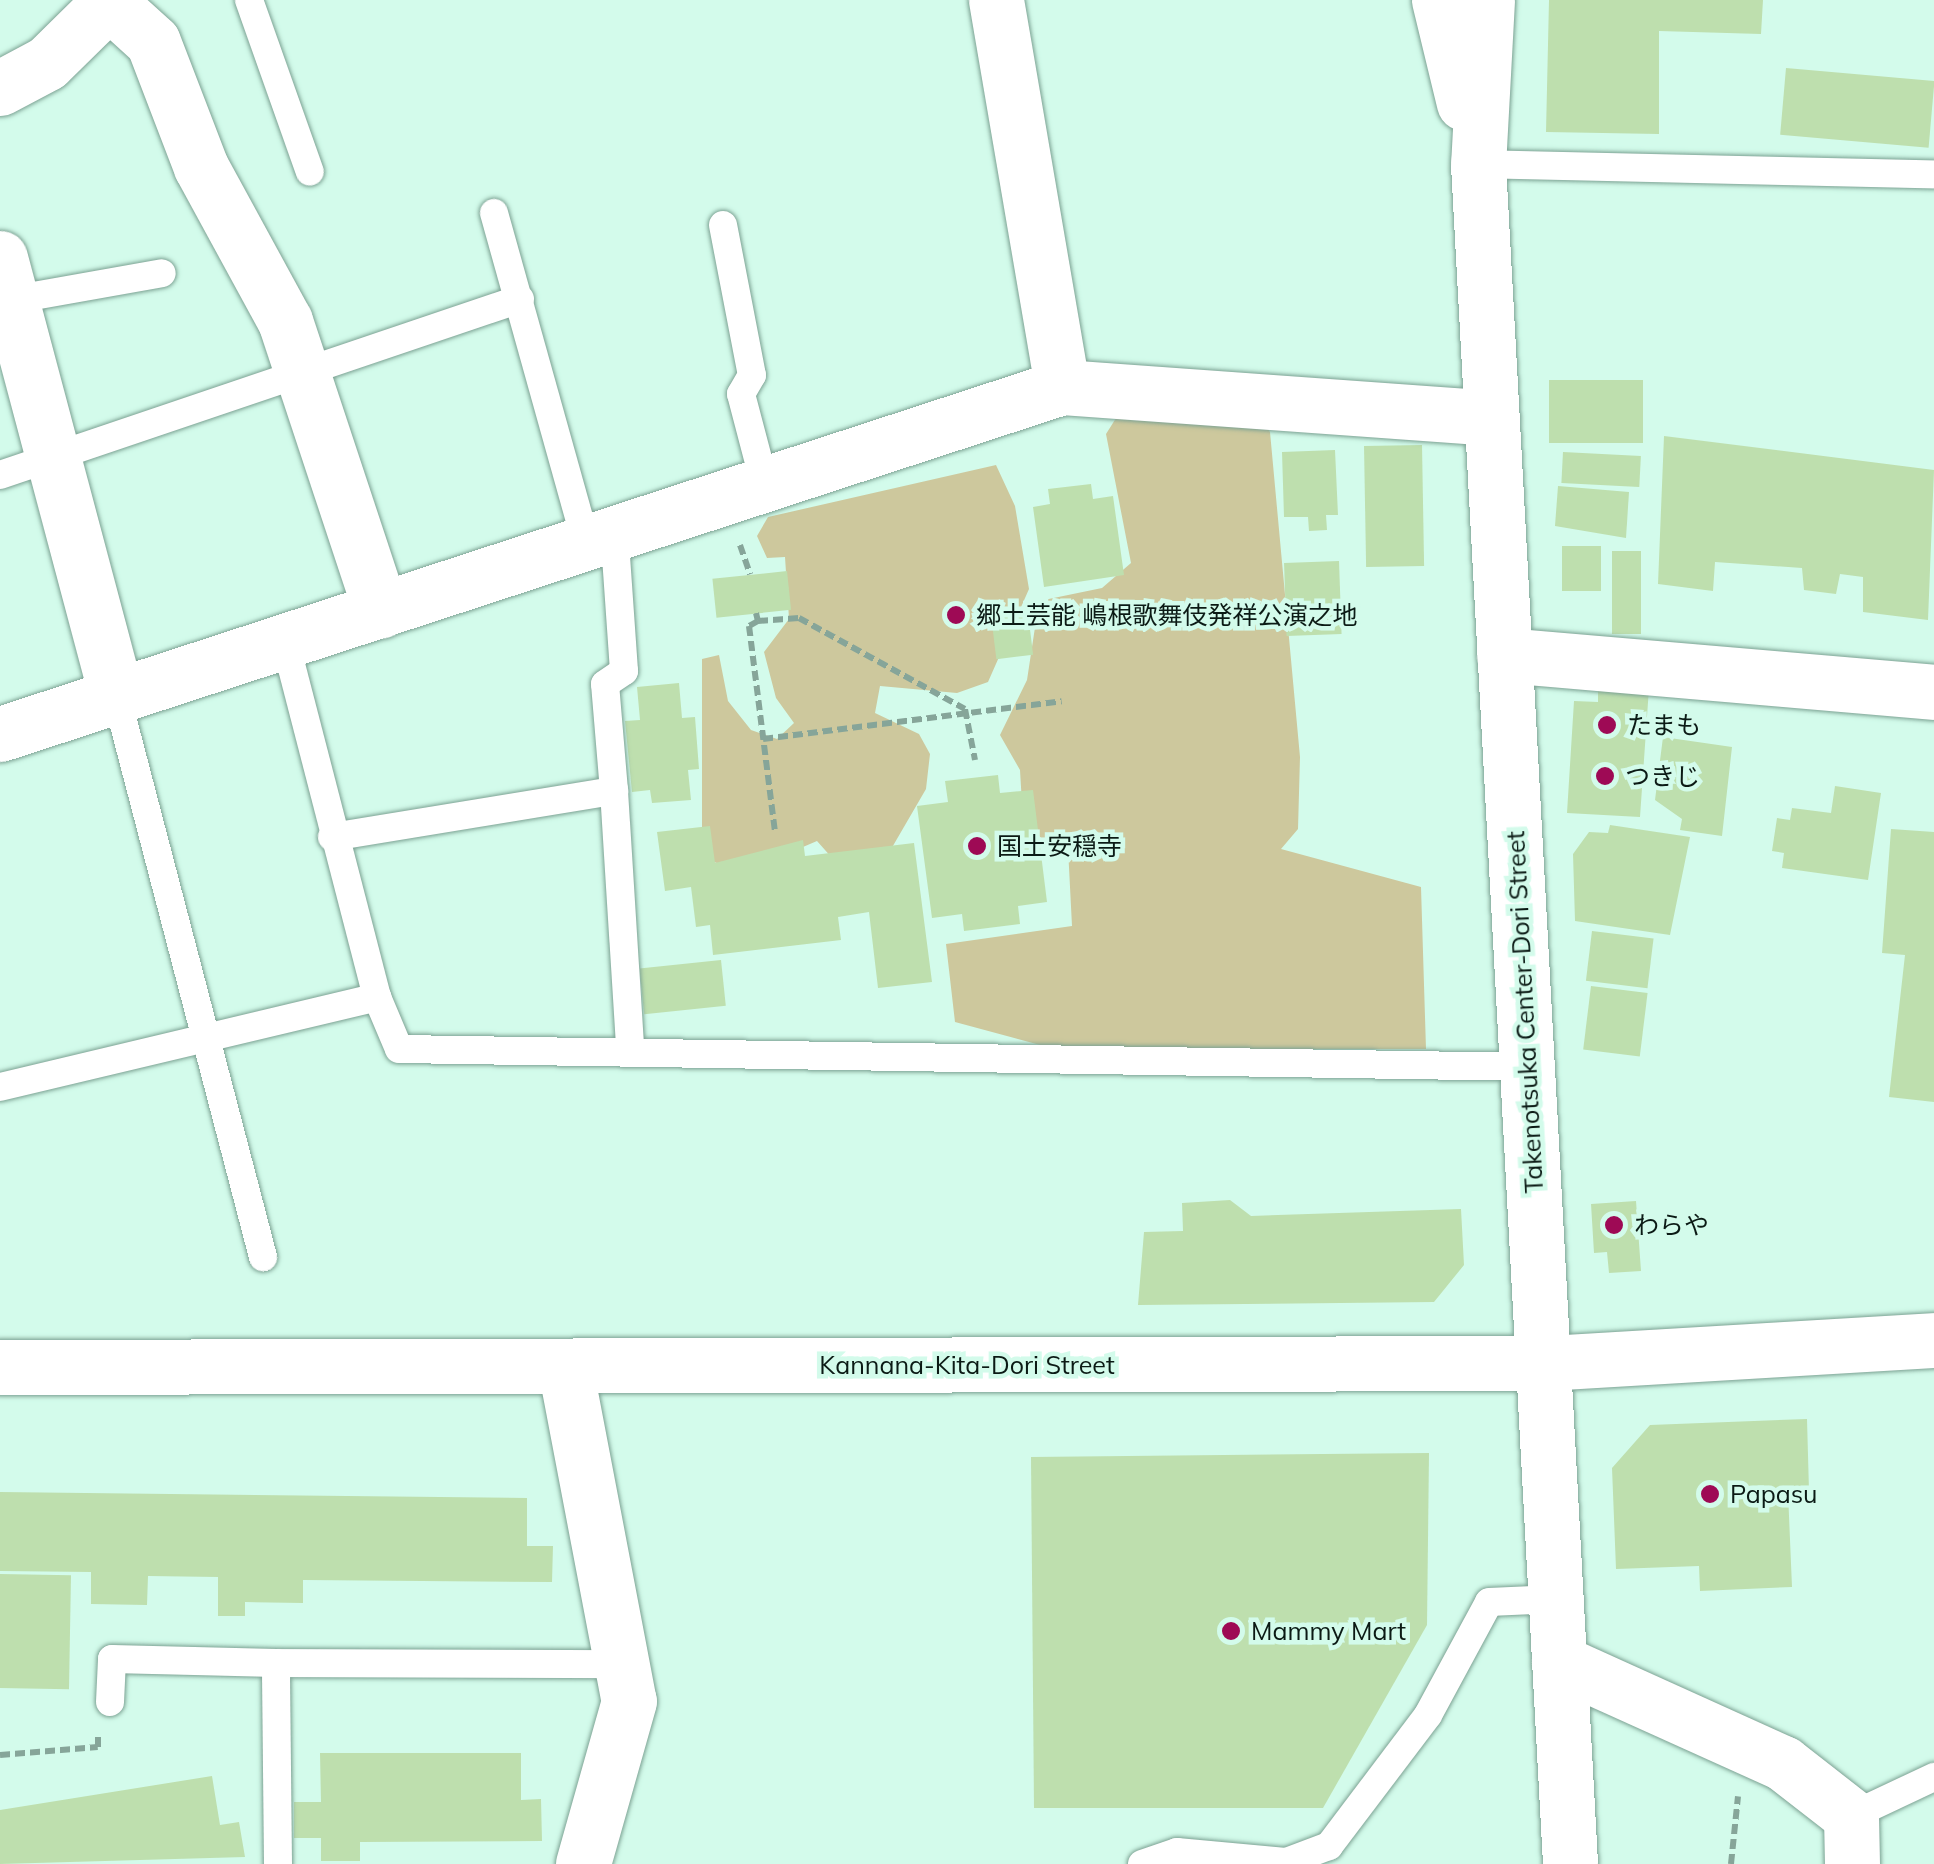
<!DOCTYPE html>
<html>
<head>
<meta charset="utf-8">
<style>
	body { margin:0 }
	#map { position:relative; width:1934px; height:1864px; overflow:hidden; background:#d3fbeb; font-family:Mulish,"Noto Sans JP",sans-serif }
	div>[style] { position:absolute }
	.green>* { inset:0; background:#cdc89d }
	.building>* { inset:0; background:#bedfae; transform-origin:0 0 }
	.path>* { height:6px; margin-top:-3px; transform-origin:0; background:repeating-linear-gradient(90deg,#86a599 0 10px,transparent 0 15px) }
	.roads { filter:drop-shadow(0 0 2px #7ca293) drop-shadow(0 0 2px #7ca293) }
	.service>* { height:28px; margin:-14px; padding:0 14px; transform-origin:14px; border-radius:14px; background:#fff }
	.minor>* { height:55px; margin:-27.5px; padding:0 27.5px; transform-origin:27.5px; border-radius:27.5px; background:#fff }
	.tertiary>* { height:55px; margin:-27.5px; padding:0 27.5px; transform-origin:27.5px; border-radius:27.5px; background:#fff }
	.dots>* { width:28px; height:28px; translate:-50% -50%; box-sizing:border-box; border:5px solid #d3fbeb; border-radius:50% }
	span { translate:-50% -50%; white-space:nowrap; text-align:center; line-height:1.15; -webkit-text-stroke:9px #d3fbeb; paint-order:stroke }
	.poi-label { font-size:25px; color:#0b1a15 }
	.left { translate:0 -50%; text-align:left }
	.street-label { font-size:25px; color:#0b1a15 }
</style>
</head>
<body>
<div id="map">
	<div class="green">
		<i style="clip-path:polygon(1118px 415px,1259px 416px,1270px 432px,1300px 757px,1298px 829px,1281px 849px,1421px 887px,1426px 1049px,1055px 1049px,955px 1022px,946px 944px,1072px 926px,1068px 848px,1054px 850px,1023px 821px,1020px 770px,1000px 735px,1027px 680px,1039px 601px,1102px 588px,1131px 563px,1106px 434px)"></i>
		<i style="clip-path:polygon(996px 465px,1015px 506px,1029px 589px,988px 682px,957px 693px,880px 686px,875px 713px,919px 734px,930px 754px,926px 789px,883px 863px,841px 868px,817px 841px,747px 871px,702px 859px,702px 659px,719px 655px,728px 701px,751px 730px,777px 739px,794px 723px,776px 698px,764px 652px,789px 619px,785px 557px,767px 558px,757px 536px,768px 517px)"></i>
	</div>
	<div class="building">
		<i style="clip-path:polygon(1549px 0,1763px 0,1761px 34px,1659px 31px,1659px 134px,1546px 132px)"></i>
		<i style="left:1786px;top:68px;width:149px;height:67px;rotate:5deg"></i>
		<i style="left:1643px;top:380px;width:63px;height:94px;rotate:90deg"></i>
		<i style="clip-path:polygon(1664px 436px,1934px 470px,1928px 620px,1863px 612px,1863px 577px,1840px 574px,1836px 594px,1804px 590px,1802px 568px,1715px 562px,1713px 591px,1658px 584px)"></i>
		<i style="left:1422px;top:445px;width:121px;height:58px;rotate:89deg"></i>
		<i style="clip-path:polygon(1335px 450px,1338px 515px,1326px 515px,1327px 530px,1309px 531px,1308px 517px,1284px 517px,1282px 452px)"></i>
		<i style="left:1563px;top:452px;width:78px;height:31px;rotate:3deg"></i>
		<i style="clip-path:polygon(1091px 484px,1093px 499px,1113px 496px,1124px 575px,1044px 587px,1033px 507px,1050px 504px,1048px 489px)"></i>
		<i style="clip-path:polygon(1558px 486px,1629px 492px,1626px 538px,1555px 526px)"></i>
		<i style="left:1562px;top:546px;width:39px;height:45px"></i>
		<i style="left:1612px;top:551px;width:29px;height:83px"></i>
		<i style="left:1339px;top:561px;width:73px;height:55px;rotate:88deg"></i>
		<i style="left:787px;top:571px;width:39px;height:75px;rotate:84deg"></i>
		<i style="left:1028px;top:613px;width:42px;height:37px;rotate:83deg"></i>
		<i style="clip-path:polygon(679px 683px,682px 718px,695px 717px,699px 769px,688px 770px,691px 800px,652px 803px,650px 790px,632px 792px,625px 721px,640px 720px,637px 687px)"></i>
		<i style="clip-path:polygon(1598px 686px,1649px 688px,1640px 817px,1567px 813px,1574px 701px,1598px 702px)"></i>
		<i style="clip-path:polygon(1663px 737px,1732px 747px,1722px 836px,1680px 830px,1682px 819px,1655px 800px)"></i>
		<i style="clip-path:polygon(998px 775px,1000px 793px,1033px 790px,1047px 902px,1018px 906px,1020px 924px,964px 931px,962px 914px,932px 918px,917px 806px,948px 802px,945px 781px)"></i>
		<i style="clip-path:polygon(1835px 786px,1881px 793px,1868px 880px,1782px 868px,1784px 853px,1772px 851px,1777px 818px,1790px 820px,1792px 808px,1831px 813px)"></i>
		<i style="clip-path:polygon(1610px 825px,1690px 837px,1670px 935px,1575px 921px,1573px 854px,1589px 832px,1608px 833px)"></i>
		<i style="clip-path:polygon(710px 826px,715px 863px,803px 840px,805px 856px,914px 843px,932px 982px,878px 988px,869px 912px,838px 917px,841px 940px,713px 955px,710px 925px,696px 927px,691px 887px,665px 891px,657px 832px)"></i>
		<i style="clip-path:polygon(1891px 829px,1934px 832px,1934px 1102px,1889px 1097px,1905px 955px,1882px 953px)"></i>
		<i style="left:1592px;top:931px;width:62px;height:50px;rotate:7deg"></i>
		<i style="left:721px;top:960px;width:46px;height:82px;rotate:84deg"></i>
		<i style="left:1591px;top:986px;width:57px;height:64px;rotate:7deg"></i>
		<i style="clip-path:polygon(1230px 1200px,1251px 1216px,1461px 1209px,1464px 1265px,1434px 1302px,1138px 1305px,1144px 1232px,1183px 1231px,1182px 1203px)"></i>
		<i style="clip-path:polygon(1636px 1201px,1641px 1271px,1609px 1273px,1607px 1252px,1594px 1253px,1591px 1204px)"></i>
		<i style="clip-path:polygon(1807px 1419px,1809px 1491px,1788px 1492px,1792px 1587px,1700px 1591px,1699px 1566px,1616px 1569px,1612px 1468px,1650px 1425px)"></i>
		<i style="clip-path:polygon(1429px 1453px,1427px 1625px,1323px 1808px,1034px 1808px,1031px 1457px)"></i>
		<i style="clip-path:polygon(0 1492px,527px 1498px,527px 1546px,553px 1546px,552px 1582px,303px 1580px,303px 1603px,245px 1602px,245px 1616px,218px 1616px,218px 1577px,148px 1576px,147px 1605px,91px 1604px,91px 1572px,0 1571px)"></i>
		<i style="left:0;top:1574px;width:71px;height:114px;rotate:1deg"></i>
		<i style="clip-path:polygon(320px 1753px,521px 1753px,521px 1800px,541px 1799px,542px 1841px,360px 1842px,360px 1861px,321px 1861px,321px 1838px,294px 1838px,294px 1802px,321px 1802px)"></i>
		<i style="clip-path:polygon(212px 1776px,220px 1825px,239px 1822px,245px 1857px,0 1864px,0 1810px)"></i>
	</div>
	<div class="path">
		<i style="left:740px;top:545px;width:31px;rotate:71deg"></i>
		<i style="left:756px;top:613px;width:8px;rotate:76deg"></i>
		<i style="left:758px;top:621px;width:41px;rotate:-4.2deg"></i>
		<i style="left:799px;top:618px;width:189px;rotate:28.7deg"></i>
		<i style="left:965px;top:709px;width:52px;rotate:78.9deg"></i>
		<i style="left:758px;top:621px;width:10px;rotate:151deg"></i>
		<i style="left:749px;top:626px;width:209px;rotate:82.8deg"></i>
		<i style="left:763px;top:739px;width:301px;rotate:-7.2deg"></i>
		<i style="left:0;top:1755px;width:98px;rotate:-4.7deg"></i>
		<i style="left:98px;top:1747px;width:10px;rotate:-90deg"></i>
		<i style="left:1731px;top:1864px;width:68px;rotate:-84.1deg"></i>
	</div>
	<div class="roads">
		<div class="service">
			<i style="left:249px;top:0;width:182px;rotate:70.5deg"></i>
			<i style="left:1478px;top:164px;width:456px;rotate:1.3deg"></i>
			<i style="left:494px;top:213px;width:338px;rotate:74.4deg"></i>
			<i style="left:723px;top:225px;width:153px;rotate:79.1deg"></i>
			<i style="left:752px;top:375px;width:22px;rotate:120deg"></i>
			<i style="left:741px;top:394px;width:87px;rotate:75.3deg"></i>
			<i style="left:11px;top:300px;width:153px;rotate:-10.1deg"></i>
			<i style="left:0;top:475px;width:549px;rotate:-18.7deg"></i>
			<i style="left:286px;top:645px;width:364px;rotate:75.5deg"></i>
			<i style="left:117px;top:698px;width:578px;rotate:75.36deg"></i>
			<i style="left:614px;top:791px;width:256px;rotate:86.4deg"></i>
			<i style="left:332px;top:837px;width:286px;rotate:-9.3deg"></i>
			<i style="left:614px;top:791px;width:107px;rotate:-94.8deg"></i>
			<i style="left:605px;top:684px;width:23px;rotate:-34deg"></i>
			<i style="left:624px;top:671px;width:142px;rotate:-94deg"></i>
			<i style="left:0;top:1087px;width:388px;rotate:-13.4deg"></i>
			<i style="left:377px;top:997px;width:56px;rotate:67.1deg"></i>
			<i style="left:399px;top:1049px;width:1129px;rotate:0.91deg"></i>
			<i style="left:110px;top:1702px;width:43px;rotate:-87.3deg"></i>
			<i style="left:112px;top:1659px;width:164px;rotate:1.4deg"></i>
			<i style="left:1851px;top:1816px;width:92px;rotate:-25.2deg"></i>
			<i style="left:278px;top:1864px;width:201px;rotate:-90.6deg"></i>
			<i style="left:276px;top:1663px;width:349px;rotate:0.2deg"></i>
			<i style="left:1142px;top:1864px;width:37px;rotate:-19deg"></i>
			<i style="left:1177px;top:1852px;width:109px;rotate:5.2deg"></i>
			<i style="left:1286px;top:1862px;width:46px;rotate:-20.4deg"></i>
			<i style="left:1329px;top:1846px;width:164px;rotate:-52.9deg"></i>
			<i style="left:1428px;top:1715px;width:128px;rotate:-61.6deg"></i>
			<i style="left:1489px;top:1602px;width:67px;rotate:-2.6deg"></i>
		</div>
		<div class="minor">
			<i style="left:996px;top:0;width:393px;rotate:80.3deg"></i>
			<i style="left:109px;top:2px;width:59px;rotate:42.3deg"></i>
			<i style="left:153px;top:42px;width:134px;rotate:69deg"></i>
			<i style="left:201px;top:167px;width:175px;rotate:61.4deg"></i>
			<i style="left:285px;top:321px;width:305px;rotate:71.7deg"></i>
			<i style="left:0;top:88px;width:53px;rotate:-28deg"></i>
			<i style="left:47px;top:63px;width:90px;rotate:-44.5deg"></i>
			<i style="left:0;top:258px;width:455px;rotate:75.1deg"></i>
			<i style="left:1504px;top:655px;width:432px;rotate:4.9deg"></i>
			<i style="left:0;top:734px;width:1117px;rotate:-18.09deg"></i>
			<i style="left:1062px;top:387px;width:430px;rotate:4.1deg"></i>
			<i style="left:565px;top:1367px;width:340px;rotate:79.2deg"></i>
			<i style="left:629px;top:1701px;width:169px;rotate:105.8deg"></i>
			<i style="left:1559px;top:1662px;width:246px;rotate:24.3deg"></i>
			<i style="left:1783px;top:1763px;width:86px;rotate:37.9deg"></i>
			<i style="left:1851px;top:1816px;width:48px;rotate:88.8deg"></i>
		</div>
		<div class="tertiary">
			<i style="left:1439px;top:0;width:106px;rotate:76.4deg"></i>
			<i style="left:1487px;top:0;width:164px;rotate:93.1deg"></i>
			<i style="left:1478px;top:164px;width:1702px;rotate:86.9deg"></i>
			<i style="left:0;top:1367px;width:1547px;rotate:-0.15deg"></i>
			<i style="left:1547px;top:1363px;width:388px;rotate:-3.4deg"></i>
		</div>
	</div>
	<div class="dots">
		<i style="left:956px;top:615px;background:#9e0a55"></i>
		<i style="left:1607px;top:725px;background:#9e0a55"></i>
		<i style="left:1605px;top:776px;background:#9e0a55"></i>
		<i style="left:977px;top:846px;background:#9e0a55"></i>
		<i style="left:1614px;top:1225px;background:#9e0a55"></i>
		<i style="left:1710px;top:1494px;background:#9e0a55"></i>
		<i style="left:1231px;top:1631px;background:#9e0a55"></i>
	</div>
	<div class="poi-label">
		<span class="left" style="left:976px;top:615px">郷土芸能 嶋根歌舞伎発祥公演之地</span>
		<span class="left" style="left:1627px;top:725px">たまも</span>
		<span class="left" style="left:1625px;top:776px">つきじ</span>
		<span class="left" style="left:997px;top:846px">国土安穏寺</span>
		<span class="left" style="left:1634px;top:1225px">わらや</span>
		<span class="left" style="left:1730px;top:1494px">Papasu</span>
		<span class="left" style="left:1251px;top:1631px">Mammy Mart</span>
	</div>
	<div class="street-label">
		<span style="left:1525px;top:1012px;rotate:-93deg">Takenotsuka Center-Dori Street</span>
		<span style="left:967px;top:1365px">Kannana-Kita-Dori Street</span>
	</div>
</div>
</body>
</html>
